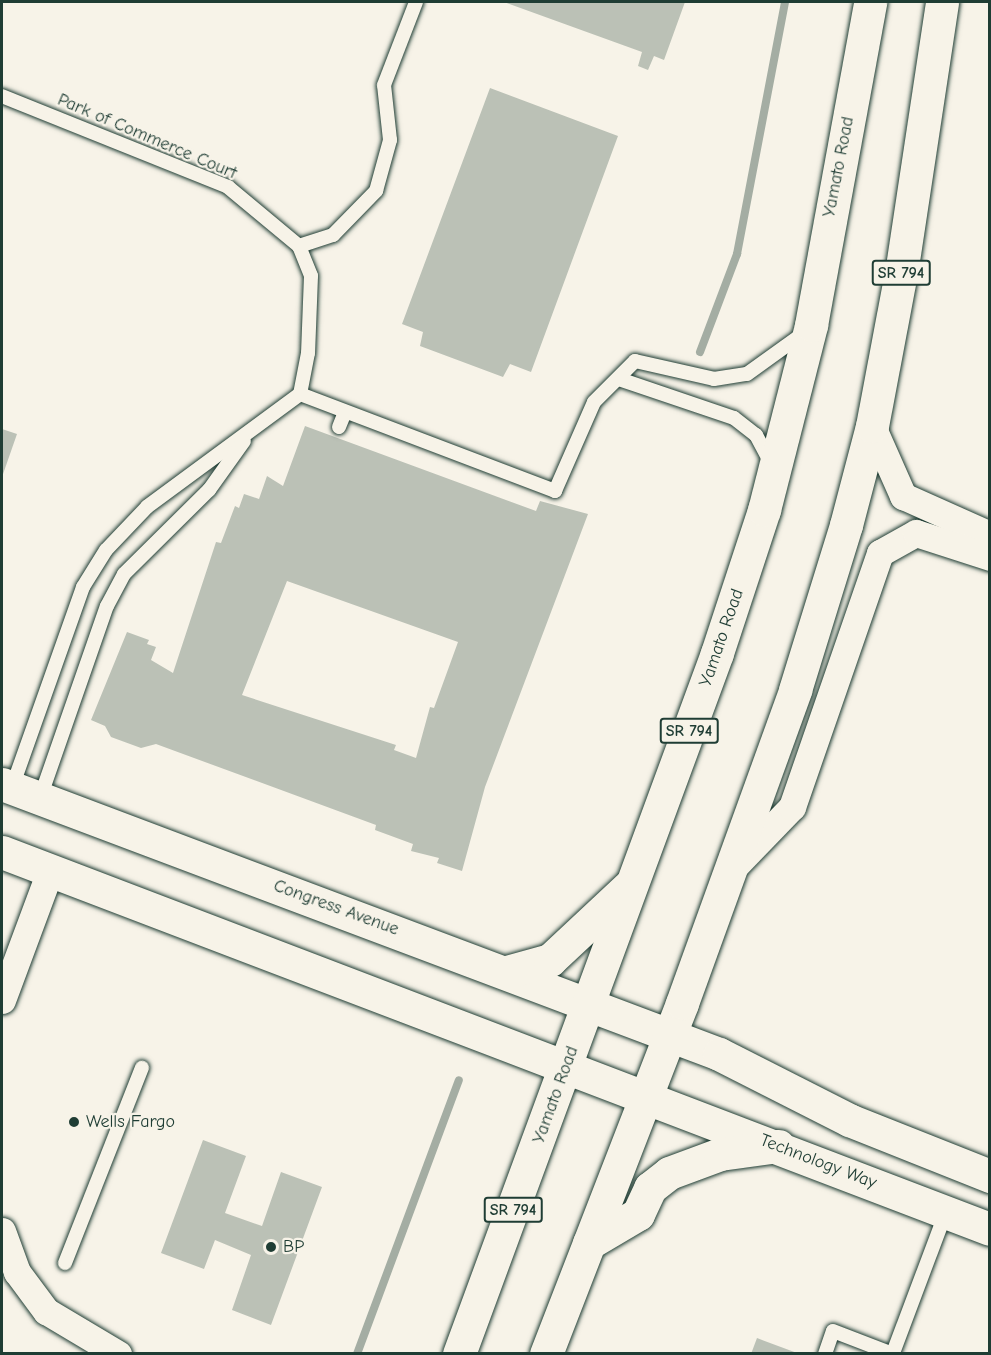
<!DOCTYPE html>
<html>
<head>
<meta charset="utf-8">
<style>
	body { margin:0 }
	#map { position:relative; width:991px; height:1355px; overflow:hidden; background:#f7f3e8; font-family:"Comic Neue",sans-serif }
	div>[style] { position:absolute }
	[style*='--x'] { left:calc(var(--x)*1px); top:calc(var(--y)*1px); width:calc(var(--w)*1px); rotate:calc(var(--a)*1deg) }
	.stream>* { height:8px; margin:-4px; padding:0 4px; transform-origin:4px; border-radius:4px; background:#a4ada3 }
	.building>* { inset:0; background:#bbc1b6 }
	.roads { filter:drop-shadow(0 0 2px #1f3d34) drop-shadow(0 0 2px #1f3d34) }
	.lane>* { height:14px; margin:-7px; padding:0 7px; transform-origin:7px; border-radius:7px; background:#f7f3e8 }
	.street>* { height:27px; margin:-13.5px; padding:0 13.5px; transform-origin:13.5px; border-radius:13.5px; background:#f7f3e8 }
	.secondary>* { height:33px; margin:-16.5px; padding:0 16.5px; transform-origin:16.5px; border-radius:16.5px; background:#f7f3e8 }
	.primary>* { height:33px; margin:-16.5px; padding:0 16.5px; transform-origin:16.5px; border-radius:16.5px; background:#f7f3e8 }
	.dots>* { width:16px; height:16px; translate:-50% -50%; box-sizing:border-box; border:3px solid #f7f3e8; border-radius:50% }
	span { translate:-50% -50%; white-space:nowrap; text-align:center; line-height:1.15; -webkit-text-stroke:4.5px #f7f3e8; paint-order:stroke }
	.shield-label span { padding:2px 4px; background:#f7f3e8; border:2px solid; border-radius:4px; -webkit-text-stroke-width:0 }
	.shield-label { font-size:16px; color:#1f3d34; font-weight:700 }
	.street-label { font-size:18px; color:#1f3d34 }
	.poi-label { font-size:18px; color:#1f3d34 }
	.left { translate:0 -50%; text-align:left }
	.frame { position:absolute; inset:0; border:3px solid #1f3d34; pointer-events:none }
</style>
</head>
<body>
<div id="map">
	<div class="stream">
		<div style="--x:700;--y:352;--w:105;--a:-69.3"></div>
		<div style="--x:737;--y:254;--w:257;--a:-79.2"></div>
		<div style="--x:357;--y:1354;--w:292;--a:-69.6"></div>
	</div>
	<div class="building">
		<div style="clip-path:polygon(504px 2px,685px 2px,664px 60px,654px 56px,648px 70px,638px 66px,642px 52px)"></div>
		<div style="clip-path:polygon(490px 88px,618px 136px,531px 372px,510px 364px,503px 377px,420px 346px,423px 332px,402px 324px)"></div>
		<div style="clip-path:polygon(evenodd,305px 426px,536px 511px,540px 501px,588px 514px,485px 787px,462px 871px,437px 863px,439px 858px,411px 851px,413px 844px,375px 830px,376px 825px,156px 744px,141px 748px,111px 737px,105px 726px,91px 720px,127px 632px,149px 640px,147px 644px,156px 647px,151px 660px,173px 673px,216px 542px,221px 543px,235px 506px,239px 508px,244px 494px,259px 499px,267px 476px,283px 486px,305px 426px,287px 581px,458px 642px,434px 708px,430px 707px,416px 758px,394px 750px,396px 745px,242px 695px,287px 581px)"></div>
		<div style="clip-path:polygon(2px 429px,17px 434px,2px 477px)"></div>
		<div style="clip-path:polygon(203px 1140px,246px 1156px,225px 1213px,262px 1226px,281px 1172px,322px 1187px,271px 1325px,232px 1310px,251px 1255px,215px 1240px,204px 1269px,161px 1253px)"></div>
		<div style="clip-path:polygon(757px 1338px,797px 1353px,796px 1354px,751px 1354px)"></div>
	</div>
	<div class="roads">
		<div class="lane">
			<div style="--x:2;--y:96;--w:244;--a:21.9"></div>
			<div style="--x:228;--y:187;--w:92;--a:39.7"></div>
			<div style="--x:299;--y:246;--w:32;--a:68"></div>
			<div style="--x:311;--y:276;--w:77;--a:92.2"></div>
			<div style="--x:308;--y:353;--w:42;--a:101"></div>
			<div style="--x:300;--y:394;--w:190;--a:143.6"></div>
			<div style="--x:147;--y:507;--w:59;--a:133.6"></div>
			<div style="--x:106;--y:550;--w:44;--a:121.9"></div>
			<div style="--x:83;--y:587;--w:213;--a:109.5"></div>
			<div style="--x:299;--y:246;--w:36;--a:-18"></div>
			<div style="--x:333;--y:235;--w:62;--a:-45.7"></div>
			<div style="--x:376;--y:191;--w:53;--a:-74.6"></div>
			<div style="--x:390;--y:140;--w:55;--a:-96.2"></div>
			<div style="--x:384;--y:85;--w:89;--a:-68.9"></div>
			<div style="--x:619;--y:379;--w:121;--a:18.7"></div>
			<div style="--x:734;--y:418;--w:28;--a:38"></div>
			<div style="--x:756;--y:435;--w:32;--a:62"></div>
			<div style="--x:300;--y:394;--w:273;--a:20.8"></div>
			<div style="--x:555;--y:491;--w:97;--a:-66.3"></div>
			<div style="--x:594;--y:402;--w:58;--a:-45"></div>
			<div style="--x:635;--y:361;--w:81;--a:12.8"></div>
			<div style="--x:714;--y:379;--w:33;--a:-9"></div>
			<div style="--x:747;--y:374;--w:67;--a:-35.8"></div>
			<div style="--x:339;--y:427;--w:16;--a:-68"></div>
			<div style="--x:40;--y:798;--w:203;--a:-70.8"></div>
			<div style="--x:107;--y:606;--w:36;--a:-62"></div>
			<div style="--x:124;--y:574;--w:120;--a:-44.7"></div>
			<div style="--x:209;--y:490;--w:60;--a:-54.5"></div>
			<div style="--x:65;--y:1263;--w:210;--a:-68.5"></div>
			<div style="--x:893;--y:1353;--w:151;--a:-69.4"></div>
			<div style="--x:825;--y:1354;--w:24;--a:-71"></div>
			<div style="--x:833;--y:1331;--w:64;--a:21"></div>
		</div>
		<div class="street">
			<div style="--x:872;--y:426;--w:77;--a:66.1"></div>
			<div style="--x:903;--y:496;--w:95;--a:24.1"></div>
			<div style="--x:733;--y:868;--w:85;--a:-46"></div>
			<div style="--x:792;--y:807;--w:269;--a:-70.9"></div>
			<div style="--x:880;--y:553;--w:41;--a:-29.1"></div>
			<div style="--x:916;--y:533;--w:78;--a:18"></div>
			<div style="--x:2;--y:1000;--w:138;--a:-69.6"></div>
			<div style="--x:2;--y:1231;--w:44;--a:69.9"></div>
			<div style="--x:17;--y:1272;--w:49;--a:53.4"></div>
			<div style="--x:46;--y:1311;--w:84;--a:30.8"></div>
		</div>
		<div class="secondary">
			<div style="--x:2;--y:784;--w:766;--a:20.63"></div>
			<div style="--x:719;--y:1054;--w:146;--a:26.9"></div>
			<div style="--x:849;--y:1120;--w:152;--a:21.7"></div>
			<div style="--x:2;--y:852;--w:1057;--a:20.89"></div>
		</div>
		<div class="primary">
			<div style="--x:507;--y:972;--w:45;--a:-15.6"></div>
			<div style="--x:550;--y:960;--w:108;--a:-43.1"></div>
			<div style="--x:589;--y:1243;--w:57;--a:-30.6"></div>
			<div style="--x:638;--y:1214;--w:29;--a:-65"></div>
			<div style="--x:650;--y:1188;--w:24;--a:-38"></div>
			<div style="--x:669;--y:1173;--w:54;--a:-20.4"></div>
			<div style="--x:720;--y:1154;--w:59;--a:-7.9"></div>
			<div style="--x:459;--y:1354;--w:747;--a:-69.79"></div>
			<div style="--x:717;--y:653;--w:151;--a:-71.8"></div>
			<div style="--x:764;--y:510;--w:191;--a:-75.7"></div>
			<div style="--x:811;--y:325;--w:328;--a:-79.6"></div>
			<div style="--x:546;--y:1354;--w:376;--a:-68.8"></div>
			<div style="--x:682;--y:1003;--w:333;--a:-70.1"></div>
			<div style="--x:795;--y:690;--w:173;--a:-72.8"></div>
			<div style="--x:846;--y:525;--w:102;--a:-75.3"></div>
			<div style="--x:872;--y:426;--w:162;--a:-79.3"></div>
			<div style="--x:902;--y:267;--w:268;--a:-81.4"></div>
		</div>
	</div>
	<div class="dots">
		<div style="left:74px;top:1122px;background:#1f3d34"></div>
		<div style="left:271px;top:1247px;background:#1f3d34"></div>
	</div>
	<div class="shield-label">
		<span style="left:901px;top:273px">SR 794</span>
		<span style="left:689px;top:731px">SR 794</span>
		<span style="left:513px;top:1210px">SR 794</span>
	</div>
	<div class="street-label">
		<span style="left:147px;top:137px;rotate:23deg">Park of Commerce Court</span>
		<span style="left:839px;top:167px;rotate:-79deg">Yamato Road</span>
		<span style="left:722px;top:638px;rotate:-71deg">Yamato Road</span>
		<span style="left:336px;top:908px;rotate:20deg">Congress Avenue</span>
		<span style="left:556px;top:1095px;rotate:-70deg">Yamato Road</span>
		<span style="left:818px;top:1162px;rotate:21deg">Technology Way</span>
	</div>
	<div class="poi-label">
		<span class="left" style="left:86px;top:1122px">Wells Fargo</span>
		<span class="left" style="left:283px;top:1247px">BP</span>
	</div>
	<div class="frame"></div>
</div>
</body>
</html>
